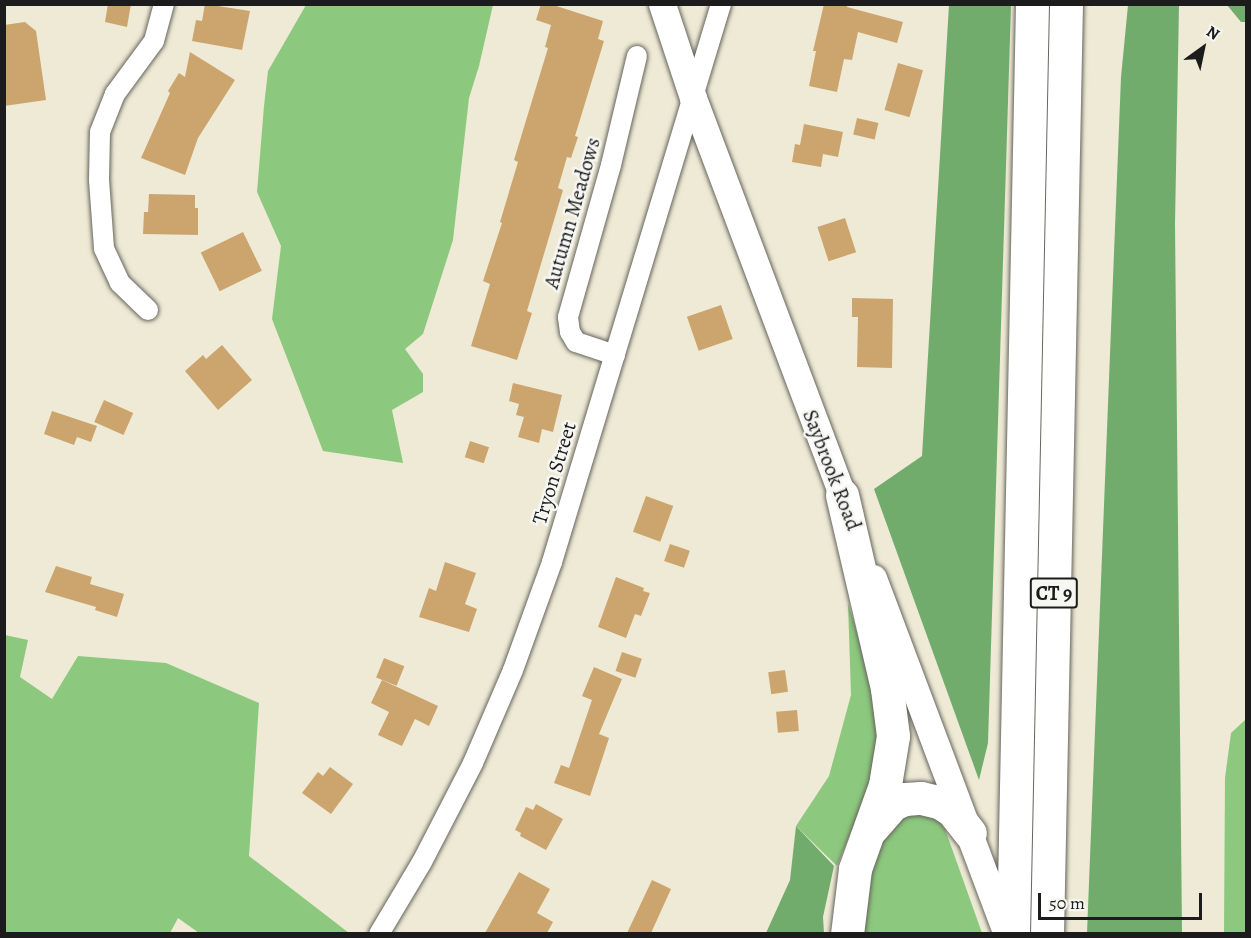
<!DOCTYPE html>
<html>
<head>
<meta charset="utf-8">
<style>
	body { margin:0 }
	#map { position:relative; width:1251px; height:938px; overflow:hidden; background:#eeead5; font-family:Alegreya,serif }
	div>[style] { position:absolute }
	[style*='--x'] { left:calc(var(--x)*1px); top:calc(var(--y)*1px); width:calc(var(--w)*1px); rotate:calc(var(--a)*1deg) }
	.green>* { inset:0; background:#8cc87e }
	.forest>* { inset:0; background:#71ac6d }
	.building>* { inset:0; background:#cca56e; transform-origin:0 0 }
	.roads { filter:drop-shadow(0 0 2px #66645d) drop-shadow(0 0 2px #66645d) }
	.minor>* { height:20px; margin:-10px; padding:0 10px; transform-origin:10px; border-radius:10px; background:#fff }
	.secondary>* { height:27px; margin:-13.5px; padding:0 13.5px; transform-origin:13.5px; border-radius:13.5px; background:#fff }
	.motorway>* { height:33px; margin:-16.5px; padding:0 16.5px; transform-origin:16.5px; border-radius:16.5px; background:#fff }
	span { translate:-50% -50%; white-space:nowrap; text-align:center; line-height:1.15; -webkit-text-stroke:5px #f6f6f2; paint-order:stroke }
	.shield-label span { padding:2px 4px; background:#f6f6f2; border:2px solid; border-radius:4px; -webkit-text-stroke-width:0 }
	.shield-label { font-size:20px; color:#1c1c1c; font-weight:700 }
	.street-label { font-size:21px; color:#1c1c1c }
	.frame { position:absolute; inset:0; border:6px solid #1c1c1c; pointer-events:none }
	.north { position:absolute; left:1173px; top:18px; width:60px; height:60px; -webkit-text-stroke:4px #f6f6f2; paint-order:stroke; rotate:33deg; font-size:16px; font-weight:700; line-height:24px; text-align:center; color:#1c1c1c }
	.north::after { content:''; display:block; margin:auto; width:21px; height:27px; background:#1c1c1c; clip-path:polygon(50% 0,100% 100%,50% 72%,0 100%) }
	.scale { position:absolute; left:1038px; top:893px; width:164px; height:27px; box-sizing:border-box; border:3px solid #1c1c1c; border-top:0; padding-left:8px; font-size:18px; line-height:21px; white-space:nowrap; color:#1c1c1c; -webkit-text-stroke:4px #f6f6f2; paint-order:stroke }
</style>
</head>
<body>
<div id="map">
	<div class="green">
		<div style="clip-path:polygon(306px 5px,493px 5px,479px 66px,469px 98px,453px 240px,423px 334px,405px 349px,423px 374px,423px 392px,392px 410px,403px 463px,323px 451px,272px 319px,281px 246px,257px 192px,264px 106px,268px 71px)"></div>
		<div style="clip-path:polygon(848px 603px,880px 709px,872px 781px,837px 866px,796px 826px,829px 776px,851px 695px)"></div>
		<div style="clip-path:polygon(5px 635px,28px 640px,20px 677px,52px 699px,78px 656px,166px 663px,259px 703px,249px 856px,349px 933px,199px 933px,178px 918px,170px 933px,5px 933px)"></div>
		<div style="clip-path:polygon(1245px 720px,1246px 931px,1246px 933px,1224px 934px,1225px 778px,1231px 733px)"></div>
		<div style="clip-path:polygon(915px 812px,937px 818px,945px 829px,982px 933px,861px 934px,871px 867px,881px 836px,894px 820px)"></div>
	</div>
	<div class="forest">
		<div style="clip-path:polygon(949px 5px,1011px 5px,988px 743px,979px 780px,874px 489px,922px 456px)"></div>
		<div style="clip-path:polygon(1128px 5px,1179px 5px,1175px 224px,1182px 933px,1087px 933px,1121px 77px)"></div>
		<div style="clip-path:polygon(1227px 5px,1246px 5px,1246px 22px,1241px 22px)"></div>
		<div style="clip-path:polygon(796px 826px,834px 866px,823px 917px,824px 933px,766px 933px,790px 880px)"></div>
	</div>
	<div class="building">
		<div style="clip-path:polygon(108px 4px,131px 4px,127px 27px,105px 22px)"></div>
		<div style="clip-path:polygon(205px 4px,250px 11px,242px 50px,192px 41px,196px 20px,202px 21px)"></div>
		<div style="clip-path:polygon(541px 4px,550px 4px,603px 21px,598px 39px,604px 41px,575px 136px,578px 137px,571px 158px,567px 157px,558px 188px,563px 190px,527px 311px,532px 313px,517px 360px,471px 346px,490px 284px,483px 281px,502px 223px,500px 222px,518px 162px,514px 160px,548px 48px,545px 47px,551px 25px,536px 20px)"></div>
		<div style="clip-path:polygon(824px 4px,848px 4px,847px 7px,903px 22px,897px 43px,858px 32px,852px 60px,844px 59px,837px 92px,809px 86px,816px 51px,813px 51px)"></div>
		<div style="clip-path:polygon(25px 22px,36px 31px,46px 100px,4px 106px,4px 25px)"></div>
		<div style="clip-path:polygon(190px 52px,235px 80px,198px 138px,185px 175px,141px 158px,170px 93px,168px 91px,179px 73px,185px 77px)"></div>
		<div style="left:898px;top:63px;width:26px;height:49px;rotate:16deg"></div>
		<div style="left:857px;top:118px;width:22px;height:17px;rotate:13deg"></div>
		<div style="clip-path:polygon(804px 124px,843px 132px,838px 157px,823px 154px,821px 167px,792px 162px,795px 144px,800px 145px)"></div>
		<div style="clip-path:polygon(149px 194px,195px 195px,195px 208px,198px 208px,198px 235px,143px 234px,144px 212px,148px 212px)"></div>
		<div style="left:845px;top:218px;width:36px;height:29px;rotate:72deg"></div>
		<div style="left:243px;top:232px;width:43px;height:47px;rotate:64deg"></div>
		<div style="clip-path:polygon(852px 298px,893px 299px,892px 368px,857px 367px,858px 317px,852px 317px)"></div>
		<div style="left:721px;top:305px;width:36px;height:36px;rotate:71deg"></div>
		<div style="clip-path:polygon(222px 345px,252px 380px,218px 410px,185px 371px,203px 355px,206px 359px)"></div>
		<div style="clip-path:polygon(513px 383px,562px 395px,553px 432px,542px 429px,539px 443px,518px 437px,524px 417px,516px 415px,519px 404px,509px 401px)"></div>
		<div style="left:104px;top:400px;width:32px;height:24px;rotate:24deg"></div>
		<div style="clip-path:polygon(52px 411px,97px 426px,91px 442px,77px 437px,74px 445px,44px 434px)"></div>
		<div style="left:470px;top:441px;width:20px;height:17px;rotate:18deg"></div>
		<div style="left:646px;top:496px;width:29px;height:38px;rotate:20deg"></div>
		<div style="left:670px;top:544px;width:21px;height:18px;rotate:19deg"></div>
		<div style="clip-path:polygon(445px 562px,476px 573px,465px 604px,477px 609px,469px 632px,419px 617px,429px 588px,436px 591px)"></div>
		<div style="clip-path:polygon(56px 566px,92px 577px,90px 584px,124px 594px,117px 617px,95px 610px,96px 607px,45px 592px)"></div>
		<div style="clip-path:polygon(616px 577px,644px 588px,643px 591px,650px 593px,641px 616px,635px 614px,626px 638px,598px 627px)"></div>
		<div style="left:622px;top:652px;width:21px;height:20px;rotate:19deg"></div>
		<div style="left:384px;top:658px;width:22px;height:21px;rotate:22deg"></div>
		<div style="clip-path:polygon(594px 667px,622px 679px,599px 734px,609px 738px,590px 796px,554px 783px,561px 765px,569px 768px,592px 700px,582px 696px)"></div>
		<div style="left:785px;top:670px;width:22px;height:17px;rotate:82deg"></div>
		<div style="clip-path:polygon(382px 680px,438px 706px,429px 726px,415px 719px,402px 746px,378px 735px,389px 712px,371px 703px)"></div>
		<div style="left:797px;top:710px;width:21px;height:21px;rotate:85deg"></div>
		<div style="clip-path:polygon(330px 767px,353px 784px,331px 814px,302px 793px,318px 772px,323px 776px)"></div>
		<div style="clip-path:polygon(536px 804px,563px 819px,546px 850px,520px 836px,521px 833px,515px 830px,526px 807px,533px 810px)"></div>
		<div style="clip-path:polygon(519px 872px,550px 889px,537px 913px,553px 922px,547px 933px,485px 933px)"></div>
		<div style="clip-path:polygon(652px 880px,671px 889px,651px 933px,627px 933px)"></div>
	</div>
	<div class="roads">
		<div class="minor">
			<div style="--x:148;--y:310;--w:39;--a:-136"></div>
			<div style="--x:120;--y:283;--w:38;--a:-115"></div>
			<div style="--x:104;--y:248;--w:68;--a:-94.2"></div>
			<div style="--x:99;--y:180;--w:48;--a:-88.8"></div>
			<div style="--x:100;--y:132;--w:41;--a:-68.5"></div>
			<div style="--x:115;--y:94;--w:66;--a:-53.7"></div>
			<div style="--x:154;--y:41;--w:38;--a:-75"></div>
			<div style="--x:615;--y:355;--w:41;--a:-161.6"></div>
			<div style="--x:576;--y:342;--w:12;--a:-121"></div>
			<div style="--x:570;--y:332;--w:15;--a:-98"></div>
			<div style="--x:568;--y:317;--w:158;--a:-74.2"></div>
			<div style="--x:611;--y:165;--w:112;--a:-76.6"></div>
			<div style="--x:379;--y:934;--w:84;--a:-59.2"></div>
			<div style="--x:422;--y:862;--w:111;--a:-62.7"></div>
			<div style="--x:473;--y:763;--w:101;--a:-66.7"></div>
			<div style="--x:513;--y:670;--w:115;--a:-70.1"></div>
			<div style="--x:552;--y:562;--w:583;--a:-73.15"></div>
		</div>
		<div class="secondary">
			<div style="--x:662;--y:4;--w:99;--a:71.7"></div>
			<div style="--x:693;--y:98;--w:444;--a:69.4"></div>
			<div style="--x:873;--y:578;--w:380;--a:69.4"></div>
		</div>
		<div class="motorway">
			<div style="--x:842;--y:495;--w:199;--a:76.9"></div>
			<div style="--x:887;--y:689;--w:47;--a:82.7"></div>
			<div style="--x:893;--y:736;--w:50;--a:99.3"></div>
			<div style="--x:885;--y:785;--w:89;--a:109.7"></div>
			<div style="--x:855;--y:869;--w:65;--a:97"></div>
			<div style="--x:872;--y:828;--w:32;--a:-49"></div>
			<div style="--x:893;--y:804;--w:13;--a:-23"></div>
			<div style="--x:905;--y:799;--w:16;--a:-4"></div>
			<div style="--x:921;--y:798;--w:18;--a:13"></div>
			<div style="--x:939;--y:802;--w:15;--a:32"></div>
			<div style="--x:952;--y:810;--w:29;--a:52"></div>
			<div style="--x:1013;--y:934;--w:930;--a:-88.83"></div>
			<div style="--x:1047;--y:934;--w:930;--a:-88.83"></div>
		</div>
	</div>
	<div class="shield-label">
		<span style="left:1054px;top:593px">CT 9</span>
	</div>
	<div class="street-label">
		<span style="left:572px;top:213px;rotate:-74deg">Autumn Meadows</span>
		<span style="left:832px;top:470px;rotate:69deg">Saybrook Road</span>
		<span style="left:554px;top:473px;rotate:-73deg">Tryon Street</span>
	</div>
	<div class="frame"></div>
	<div class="north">N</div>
	<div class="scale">50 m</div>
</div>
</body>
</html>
